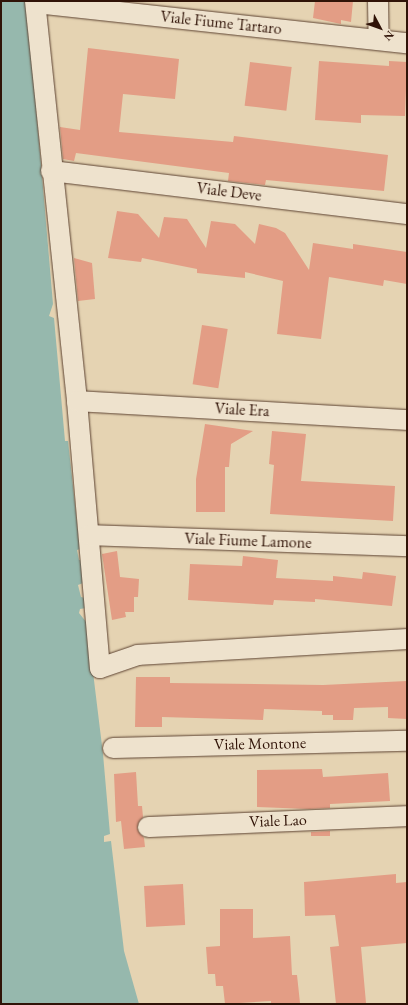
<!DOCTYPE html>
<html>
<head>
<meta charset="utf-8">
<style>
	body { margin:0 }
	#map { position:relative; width:408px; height:1005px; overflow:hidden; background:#e5d3b2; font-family:"EB Garamond",serif }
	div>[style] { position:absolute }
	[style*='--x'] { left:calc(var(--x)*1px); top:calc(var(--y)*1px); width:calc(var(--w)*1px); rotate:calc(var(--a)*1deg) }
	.water>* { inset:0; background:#96b8ad }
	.building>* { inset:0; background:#e39d85; transform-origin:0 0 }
	.roads { filter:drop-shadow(0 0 1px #5d4332) drop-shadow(0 0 1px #5d4332) }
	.minor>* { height:20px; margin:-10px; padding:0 10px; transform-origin:10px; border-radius:10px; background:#eee2cd }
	span { translate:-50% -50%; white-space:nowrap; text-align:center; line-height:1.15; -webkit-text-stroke:3px #eee2cd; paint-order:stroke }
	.street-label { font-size:16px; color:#301307 }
	.frame { position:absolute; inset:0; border:2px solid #301307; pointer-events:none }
	.north { position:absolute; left:360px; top:8px; width:40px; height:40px; -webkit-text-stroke:3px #eee2cd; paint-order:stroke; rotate:131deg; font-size:11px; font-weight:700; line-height:16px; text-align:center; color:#301307 }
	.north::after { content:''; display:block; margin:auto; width:14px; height:18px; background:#301307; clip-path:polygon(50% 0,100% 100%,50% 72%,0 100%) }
</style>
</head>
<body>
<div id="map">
	<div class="water">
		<div style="clip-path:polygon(1px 1px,27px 1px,53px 304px,49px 316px,54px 318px,65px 441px,68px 441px,80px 549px,77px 550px,79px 560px,82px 560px,83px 583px,78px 585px,81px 597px,85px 598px,86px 608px,80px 609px,79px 613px,87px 623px,103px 754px,110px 834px,104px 836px,104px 842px,111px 841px,124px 951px,139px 1004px,1px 1004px)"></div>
	</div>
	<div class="building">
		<div style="clip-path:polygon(315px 1px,353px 1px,351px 22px,341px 20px,341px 24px,313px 18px)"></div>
		<div style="clip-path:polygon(88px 48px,179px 59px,175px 99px,123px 94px,119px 132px,233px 142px,234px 136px,388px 155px,384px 191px,266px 180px,265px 185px,228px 181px,229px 173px,76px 153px,74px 161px,63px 159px,60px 127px,80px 130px)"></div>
		<div style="clip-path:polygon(319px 61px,389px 66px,389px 61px,407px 62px,405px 116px,361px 115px,361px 123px,315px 120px)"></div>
		<div style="left:250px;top:62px;width:42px;height:44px;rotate:7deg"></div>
		<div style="clip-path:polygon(117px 211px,138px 214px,159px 238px,164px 217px,187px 219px,206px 248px,211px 221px,235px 224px,255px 244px,259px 224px,276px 228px,285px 233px,309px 270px,313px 243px,353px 249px,353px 244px,407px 252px,407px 284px,384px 280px,383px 286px,329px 277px,321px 339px,277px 334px,283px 281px,245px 272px,245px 278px,197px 273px,197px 269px,142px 258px,141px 262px,108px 258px)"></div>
		<div style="clip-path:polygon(74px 258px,92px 263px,95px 299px,78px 301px)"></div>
		<div style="left:202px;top:325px;width:26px;height:60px;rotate:9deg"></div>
		<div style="clip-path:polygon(205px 424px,253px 431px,231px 444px,229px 467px,225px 467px,225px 512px,196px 512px,196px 479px)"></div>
		<div style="clip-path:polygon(272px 431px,306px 434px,301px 481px,395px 486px,393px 521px,270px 514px,274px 465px,269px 464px)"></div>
		<div style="clip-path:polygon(117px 551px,120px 577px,139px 579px,138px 597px,134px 597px,134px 612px,125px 612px,126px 617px,112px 620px,102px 554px)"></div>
		<div style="clip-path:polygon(243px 556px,278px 560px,276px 578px,333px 581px,333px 576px,362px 579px,363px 572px,396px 576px,392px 606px,315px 599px,315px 602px,274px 600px,273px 605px,188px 600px,190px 564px,242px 566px)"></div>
		<div style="clip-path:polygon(136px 677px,170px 677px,170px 683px,323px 685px,407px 681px,407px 719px,388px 718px,388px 707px,354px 708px,353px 720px,333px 720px,333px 715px,322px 715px,322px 711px,264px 709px,263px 720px,162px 717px,162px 727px,135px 727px)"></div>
		<div style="clip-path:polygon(322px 769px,323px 777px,388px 773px,390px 801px,330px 804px,330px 808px,309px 809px,257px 807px,257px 770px)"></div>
		<div style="clip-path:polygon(136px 772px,138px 806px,142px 806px,143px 817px,137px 828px,144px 838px,145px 847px,124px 849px,121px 821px,116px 822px,114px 774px)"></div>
		<div style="clip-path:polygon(330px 831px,330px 836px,311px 836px,311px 832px)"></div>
		<div style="clip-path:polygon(396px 874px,396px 883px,407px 882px,407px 943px,361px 947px,366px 1003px,336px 1004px,330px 947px,339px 946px,335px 915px,305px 916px,304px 882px)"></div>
		<div style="left:183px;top:884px;width:41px;height:39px;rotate:87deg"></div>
		<div style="clip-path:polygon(220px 909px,253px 909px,253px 938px,290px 936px,292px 975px,297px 975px,300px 1003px,271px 1004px,271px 1001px,225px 1004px,223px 986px,216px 986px,215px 974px,208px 974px,206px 947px,220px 946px)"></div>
	</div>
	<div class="roads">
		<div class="minor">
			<div style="--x:35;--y:1;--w:402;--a:84"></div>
			<div style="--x:77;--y:401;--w:268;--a:85.1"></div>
			<div style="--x:100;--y:668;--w:40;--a:-18.9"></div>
			<div style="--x:138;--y:655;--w:269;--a:-3.4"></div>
			<div style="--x:378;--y:1;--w:39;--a:89"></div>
			<div style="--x:36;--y:3;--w:373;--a:6.2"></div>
			<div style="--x:51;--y:171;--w:359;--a:6.9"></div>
			<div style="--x:77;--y:401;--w:331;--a:3.3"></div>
			<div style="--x:89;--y:535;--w:318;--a:2"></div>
			<div style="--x:113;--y:748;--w:294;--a:-1.4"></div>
			<div style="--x:148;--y:827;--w:259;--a:-2.4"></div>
		</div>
	</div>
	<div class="street-label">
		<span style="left:221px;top:23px;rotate:6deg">Viale Fiume Tartaro</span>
		<span style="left:229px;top:192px;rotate:7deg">Viale Deve</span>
		<span style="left:242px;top:410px;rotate:3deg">Viale Era</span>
		<span style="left:248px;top:541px;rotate:2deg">Viale Fiume Lamone</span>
		<span style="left:260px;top:744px;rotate:-1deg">Viale Montone</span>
		<span style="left:278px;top:821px;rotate:-2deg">Viale Lao</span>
	</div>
	<div class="frame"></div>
	<div class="north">N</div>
</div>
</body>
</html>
